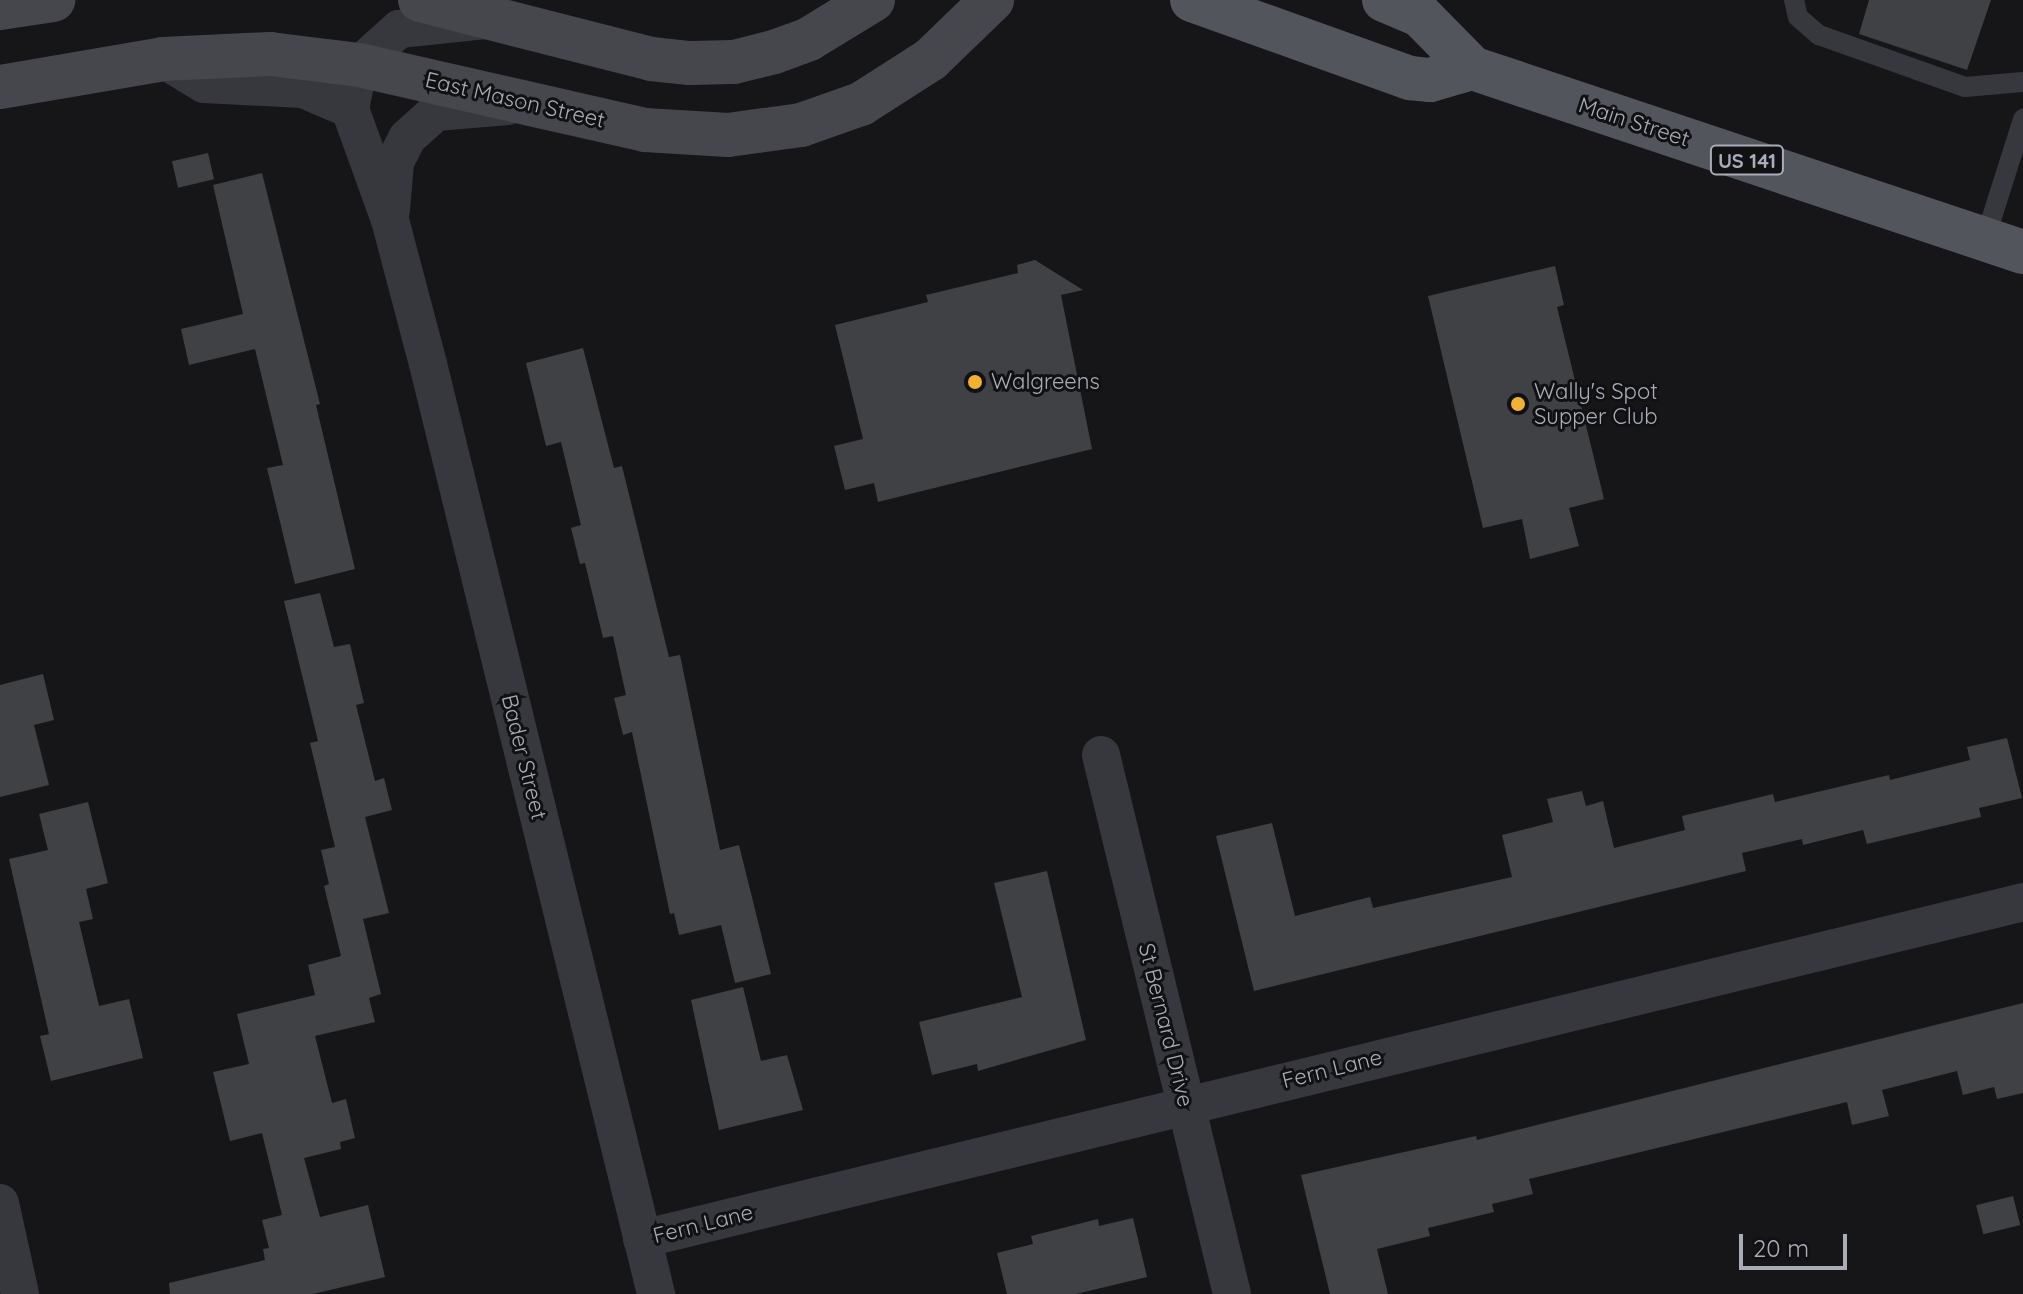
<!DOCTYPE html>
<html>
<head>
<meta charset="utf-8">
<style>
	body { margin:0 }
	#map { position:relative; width:2023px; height:1294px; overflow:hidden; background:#161618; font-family:Quicksand,sans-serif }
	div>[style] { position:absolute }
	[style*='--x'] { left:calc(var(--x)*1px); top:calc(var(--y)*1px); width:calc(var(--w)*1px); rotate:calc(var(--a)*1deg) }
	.building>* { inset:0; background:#404145; transform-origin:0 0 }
	.service>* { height:20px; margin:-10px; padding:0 10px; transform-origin:10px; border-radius:10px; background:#37383d }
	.minor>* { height:38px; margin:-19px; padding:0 19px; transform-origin:19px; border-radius:19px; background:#37383d }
	.secondary>* { height:44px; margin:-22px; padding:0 22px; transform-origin:22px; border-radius:22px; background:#45474d }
	.primary>* { height:44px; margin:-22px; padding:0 22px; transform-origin:22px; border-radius:22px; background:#53555c }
	.dots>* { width:22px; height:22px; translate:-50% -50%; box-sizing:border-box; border:4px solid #111113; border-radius:50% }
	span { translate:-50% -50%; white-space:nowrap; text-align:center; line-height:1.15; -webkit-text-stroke:6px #111113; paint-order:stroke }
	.shield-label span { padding:2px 6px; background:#111113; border:2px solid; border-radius:6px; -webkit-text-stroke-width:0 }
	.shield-label { font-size:20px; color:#a8adb8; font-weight:700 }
	.street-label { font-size:22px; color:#a8adb8 }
	.poi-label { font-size:22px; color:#a8adb8 }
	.left { translate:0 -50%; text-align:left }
	.scale { position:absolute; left:1739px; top:1234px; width:108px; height:36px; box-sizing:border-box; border:4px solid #a8adb8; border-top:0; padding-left:10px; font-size:24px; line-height:28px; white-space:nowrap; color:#a8adb8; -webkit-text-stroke:6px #111113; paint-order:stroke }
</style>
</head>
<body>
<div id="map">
	<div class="building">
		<div style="clip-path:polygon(1869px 0,1991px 0,1967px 70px,1859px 34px)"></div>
		<div style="left:208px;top:153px;width:27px;height:37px;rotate:77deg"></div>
		<div style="clip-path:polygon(262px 173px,320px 404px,316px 405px,355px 569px,295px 584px,267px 468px,283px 465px,255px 349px,189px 365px,181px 329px,243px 314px,213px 185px)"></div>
		<div style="clip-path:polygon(1035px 260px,1083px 290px,1061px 295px,1092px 449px,878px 502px,874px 483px,845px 490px,834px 446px,863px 439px,835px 325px,928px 302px,926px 295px,1018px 273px,1017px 265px)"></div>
		<div style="clip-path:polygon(1555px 266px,1564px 305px,1557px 307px,1604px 499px,1569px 508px,1579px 546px,1530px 559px,1522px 519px,1483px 528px,1428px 296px)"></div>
		<div style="clip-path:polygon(583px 348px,614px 468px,622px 466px,669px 657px,680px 655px,720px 850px,739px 845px,771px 974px,735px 983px,721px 925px,679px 935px,674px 913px,670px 914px,632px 732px,623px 735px,614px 698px,626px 695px,613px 636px,603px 638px,585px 563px,580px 564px,571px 528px,581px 525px,561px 442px,546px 446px,526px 363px)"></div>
		<div style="clip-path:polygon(320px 593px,334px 647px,350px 644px,364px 703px,356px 705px,375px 781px,384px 778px,392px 810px,365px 817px,389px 913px,363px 919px,381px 994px,369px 998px,375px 1022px,315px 1036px,332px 1103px,346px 1099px,355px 1138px,340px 1142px,341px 1149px,304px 1158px,320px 1217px,368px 1205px,385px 1277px,313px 1294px,170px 1294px,169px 1283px,265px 1260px,263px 1249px,269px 1248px,262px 1220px,282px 1215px,262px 1133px,230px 1141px,213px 1072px,249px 1064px,237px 1014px,315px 995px,308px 965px,341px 956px,324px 886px,329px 884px,321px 850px,335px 847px,310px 743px,318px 741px,284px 601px)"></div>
		<div style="clip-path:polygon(43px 674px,54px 720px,34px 725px,49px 785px,0 797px,0 685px)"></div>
		<div style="clip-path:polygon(2007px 738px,2022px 798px,1979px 808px,1981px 817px,1867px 844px,1863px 830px,1803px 845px,1802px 839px,1742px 853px,1746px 871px,1254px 991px,1216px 836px,1272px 823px,1295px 916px,1370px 897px,1373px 908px,1512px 877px,1502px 835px,1553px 822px,1547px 799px,1582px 791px,1586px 806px,1603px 801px,1614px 848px,1685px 830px,1682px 816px,1773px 794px,1775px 802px,1889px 775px,1890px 780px,1970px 760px,1967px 747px)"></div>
		<div style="clip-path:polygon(88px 802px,108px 883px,86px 889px,93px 919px,79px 922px,99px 1006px,129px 999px,143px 1058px,51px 1081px,40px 1036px,49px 1034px,9px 859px,48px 850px,39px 814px)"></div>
		<div style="clip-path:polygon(1047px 871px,1086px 1040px,978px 1071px,977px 1064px,932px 1075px,919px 1022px,1022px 997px,994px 883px)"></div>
		<div style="clip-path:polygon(743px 987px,761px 1061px,787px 1055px,803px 1110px,719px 1130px,691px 1000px)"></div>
		<div style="clip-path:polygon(2023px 1003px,2023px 1093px,1997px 1099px,1994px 1087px,1963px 1095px,1957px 1071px,1882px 1090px,1889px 1116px,1852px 1125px,1847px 1102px,1529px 1179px,1533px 1194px,1492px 1204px,1494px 1212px,1428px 1228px,1430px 1236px,1377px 1249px,1388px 1294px,1330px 1294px,1301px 1175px,1476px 1136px,1477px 1140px)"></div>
		<div style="left:2013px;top:1196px;width:30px;height:38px;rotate:76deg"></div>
		<div style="clip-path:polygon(1133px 1218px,1147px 1277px,1076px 1294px,1007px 1294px,997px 1253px,1033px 1244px,1031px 1236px,1098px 1219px,1099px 1226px)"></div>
	</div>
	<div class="service">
		<div style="--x:1794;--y:0;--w:17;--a:77"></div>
		<div style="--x:1798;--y:17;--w:28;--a:41"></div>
		<div style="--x:1819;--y:35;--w:155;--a:19.6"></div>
		<div style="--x:1965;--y:87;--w:58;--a:-4.9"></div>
		<div style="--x:1985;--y:239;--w:126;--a:-72.4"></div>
	</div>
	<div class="minor">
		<div style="--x:485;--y:20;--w:86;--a:174"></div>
		<div style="--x:399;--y:29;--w:54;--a:138"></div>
		<div style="--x:359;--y:65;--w:45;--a:101.6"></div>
		<div style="--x:350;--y:109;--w:118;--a:70.2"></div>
		<div style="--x:390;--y:220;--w:149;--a:75.2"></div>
		<div style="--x:428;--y:364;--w:958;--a:76.22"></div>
		<div style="--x:163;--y:59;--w:48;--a:31.4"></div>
		<div style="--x:204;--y:84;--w:99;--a:2.9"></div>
		<div style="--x:303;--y:89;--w:51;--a:23.1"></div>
		<div style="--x:391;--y:210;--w:48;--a:-85.2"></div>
		<div style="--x:395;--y:162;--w:27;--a:-63"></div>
		<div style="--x:407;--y:138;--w:39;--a:-42"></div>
		<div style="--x:436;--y:112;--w:72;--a:-4.8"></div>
		<div style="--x:1101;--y:755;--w:555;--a:76.34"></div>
		<div style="--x:0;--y:1203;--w:93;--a:77.6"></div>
		<div style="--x:642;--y:1239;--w:1422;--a:-13.71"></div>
	</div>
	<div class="secondary">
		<div style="--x:420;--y:0;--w:238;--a:14.3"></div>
		<div style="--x:651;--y:59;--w:39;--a:6"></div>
		<div style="--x:690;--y:63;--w:44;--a:-1.3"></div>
		<div style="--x:734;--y:62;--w:41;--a:-14"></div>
		<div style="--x:774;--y:52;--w:37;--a:-20"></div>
		<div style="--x:809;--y:39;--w:75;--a:-31.4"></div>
		<div style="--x:0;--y:8;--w:54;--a:-8.6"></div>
		<div style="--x:0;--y:87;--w:165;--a:-9.7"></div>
		<div style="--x:163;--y:59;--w:107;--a:-2.7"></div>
		<div style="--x:270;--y:54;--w:90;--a:7"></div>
		<div style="--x:359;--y:65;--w:293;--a:12.8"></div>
		<div style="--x:645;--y:130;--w:83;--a:3.4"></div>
		<div style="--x:728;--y:135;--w:74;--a:-7.8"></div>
		<div style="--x:801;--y:125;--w:64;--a:-19.3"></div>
		<div style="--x:861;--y:104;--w:83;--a:-32.7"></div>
		<div style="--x:931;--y:59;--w:85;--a:-44"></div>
	</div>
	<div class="primary">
		<div style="--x:1192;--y:0;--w:232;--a:19.7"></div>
		<div style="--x:1410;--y:78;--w:20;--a:6"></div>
		<div style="--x:1430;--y:80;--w:44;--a:-15.9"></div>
		<div style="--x:1384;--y:0;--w:39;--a:23"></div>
		<div style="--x:1420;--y:15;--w:74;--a:45.5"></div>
		<div style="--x:1472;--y:68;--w:581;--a:18.47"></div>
	</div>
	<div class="dots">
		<div style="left:975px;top:382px;background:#f2b134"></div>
		<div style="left:1518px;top:404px;background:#f2b134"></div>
	</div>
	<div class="shield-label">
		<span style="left:1747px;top:160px">US 141</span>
	</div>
	<div class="street-label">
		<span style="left:515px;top:100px;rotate:13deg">East Mason Street</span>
		<span style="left:1634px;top:122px;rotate:18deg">Main Street</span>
		<span style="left:524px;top:757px;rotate:76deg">Bader Street</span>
		<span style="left:1166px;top:1025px;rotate:76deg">St Bernard Drive</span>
		<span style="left:1332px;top:1069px;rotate:-14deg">Fern Lane</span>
		<span style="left:703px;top:1224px;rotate:-14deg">Fern Lane</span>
	</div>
	<div class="poi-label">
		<span class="left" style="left:991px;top:382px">Walgreens</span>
		<span class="left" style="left:1534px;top:404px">Wally's Spot<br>Supper Club</span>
	</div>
	<div class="scale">20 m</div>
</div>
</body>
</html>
